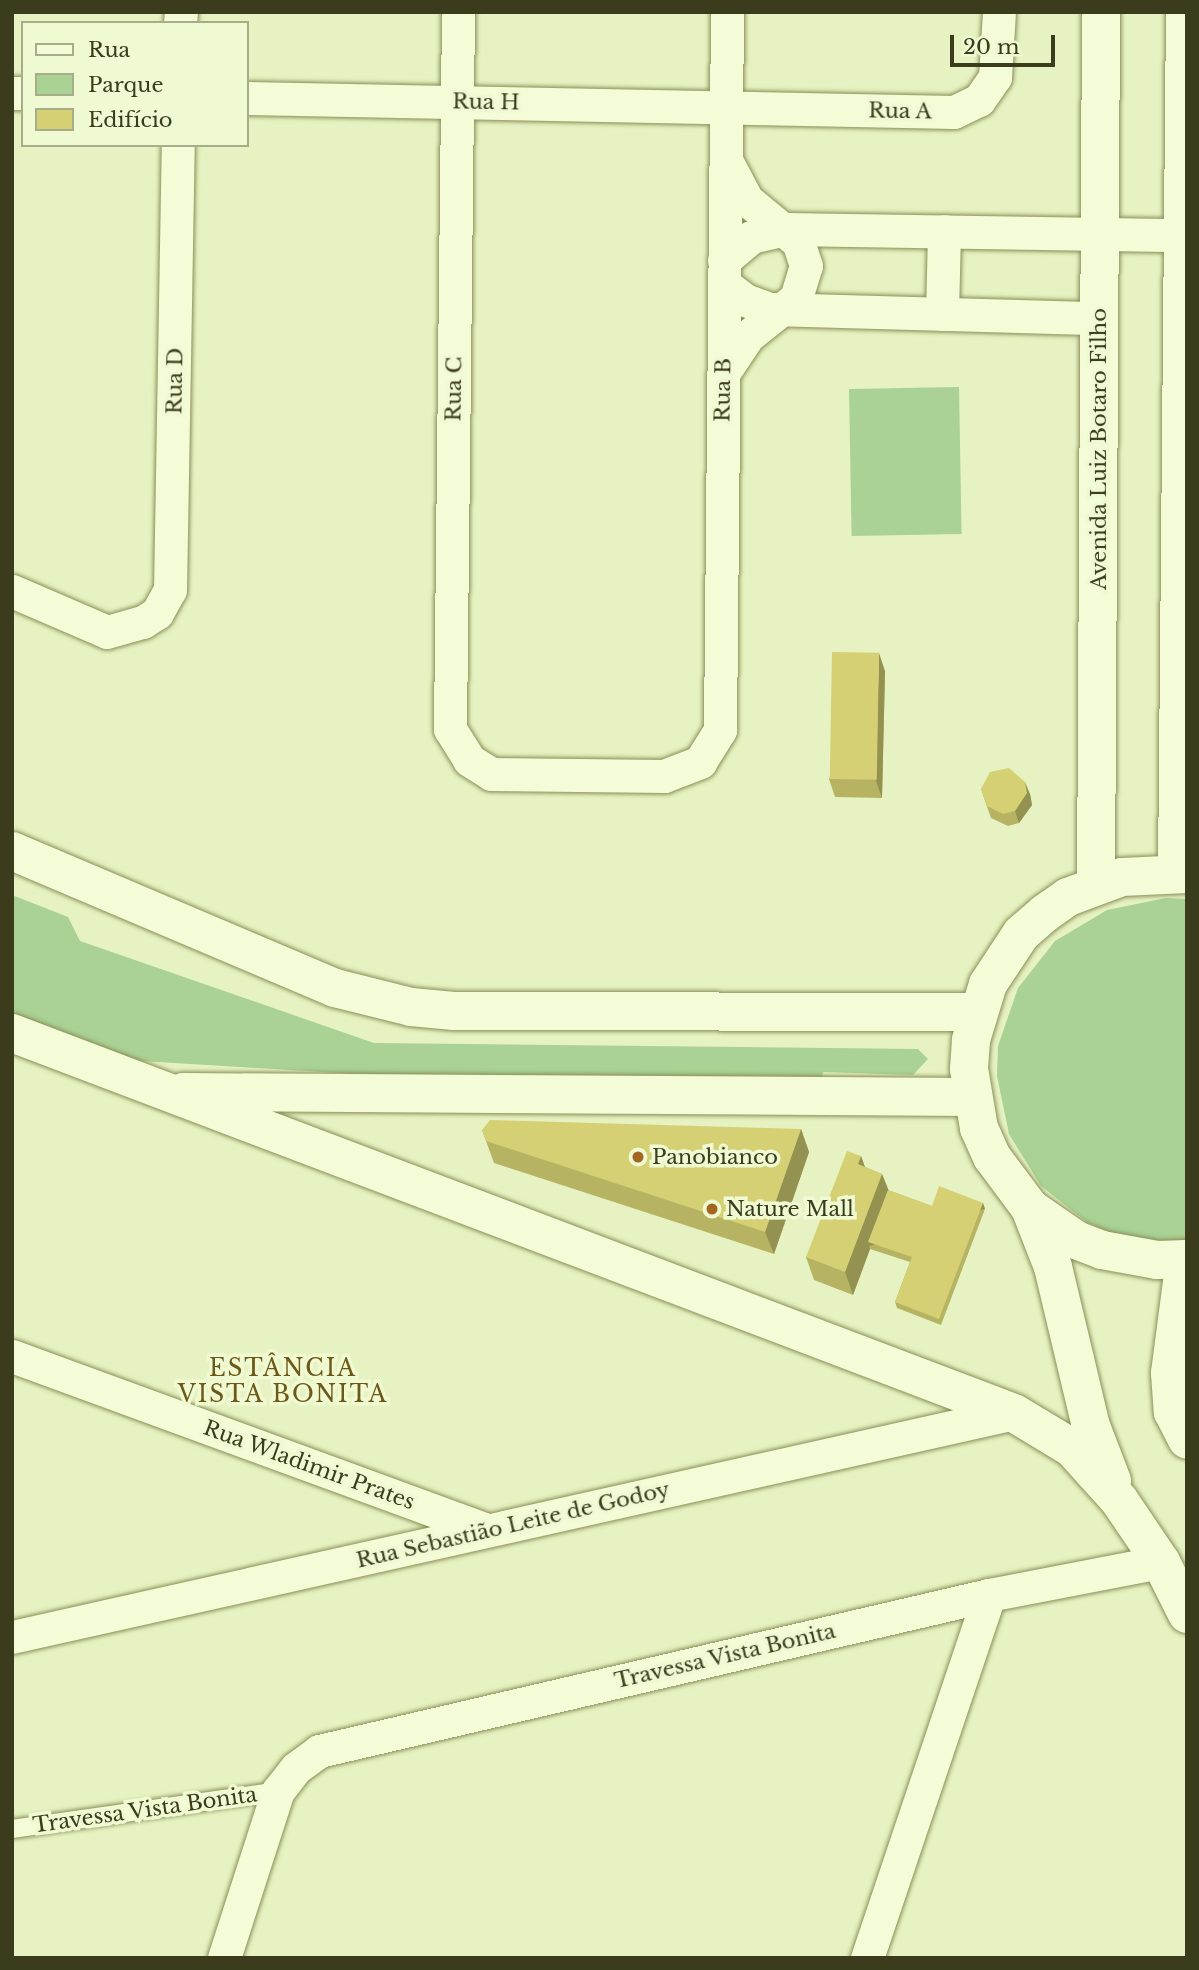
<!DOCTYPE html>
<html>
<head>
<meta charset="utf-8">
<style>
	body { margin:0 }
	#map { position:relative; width:1199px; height:1970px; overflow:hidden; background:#e6f2c1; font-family:"Libre Baskerville",serif }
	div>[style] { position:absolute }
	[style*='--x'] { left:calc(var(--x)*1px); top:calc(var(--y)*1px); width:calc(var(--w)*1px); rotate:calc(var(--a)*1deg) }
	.green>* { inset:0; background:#a9d294; transform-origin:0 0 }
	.roads { filter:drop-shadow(0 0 2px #8a8e57) drop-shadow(0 0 2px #8a8e57) }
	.service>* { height:18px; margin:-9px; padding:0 9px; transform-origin:9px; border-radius:9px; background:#f3fcd6 }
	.minor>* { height:33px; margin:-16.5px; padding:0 16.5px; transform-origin:16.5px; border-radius:16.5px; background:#f3fcd6 }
	.tertiary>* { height:38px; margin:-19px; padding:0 19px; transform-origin:19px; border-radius:19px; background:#f3fcd6 }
	.secondary>* { height:38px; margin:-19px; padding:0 19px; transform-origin:19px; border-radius:19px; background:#f3fcd6 }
	.wall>* { inset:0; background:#b6b363 }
	.shaded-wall>* { inset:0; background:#949250; transform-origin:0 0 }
	.building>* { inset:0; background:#d4d073; transform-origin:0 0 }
	.dots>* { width:19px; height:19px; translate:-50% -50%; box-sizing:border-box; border:4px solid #eff9d2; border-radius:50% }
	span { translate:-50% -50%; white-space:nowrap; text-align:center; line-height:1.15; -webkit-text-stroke:7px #eff9d2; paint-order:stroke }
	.street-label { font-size:21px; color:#3b3c1c }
	.poi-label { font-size:21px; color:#3b3c1c }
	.left { translate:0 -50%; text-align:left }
	.neighbourhood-label { font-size:23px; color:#6d5817; letter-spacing:2px }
	.frame { position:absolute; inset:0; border:14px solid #3b3c1c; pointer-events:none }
	.legend { position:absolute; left:21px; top:21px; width:228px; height:126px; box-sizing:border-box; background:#eff9d2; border:2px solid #a7ad89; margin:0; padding:9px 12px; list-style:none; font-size:21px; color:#3b3c1c }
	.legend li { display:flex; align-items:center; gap:14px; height:35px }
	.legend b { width:35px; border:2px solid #a7ad89 }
	.scale { position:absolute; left:950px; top:35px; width:105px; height:32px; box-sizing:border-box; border:4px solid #3b3c1c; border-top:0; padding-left:9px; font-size:21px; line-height:24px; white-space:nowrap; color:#3b3c1c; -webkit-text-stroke:5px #eff9d2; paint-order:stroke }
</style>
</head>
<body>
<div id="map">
	<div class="green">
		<div style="left:959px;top:387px;width:147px;height:110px;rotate:89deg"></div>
		<div style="clip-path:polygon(12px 895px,68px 917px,80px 941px,374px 1043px,918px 1049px,928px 1059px,913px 1075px,823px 1072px,821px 1085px,371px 1075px,109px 1059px,12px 1019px)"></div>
		<div style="clip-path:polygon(1166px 898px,1187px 899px,1187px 1243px,1176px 1244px,1116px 1235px,1088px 1223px,1041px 1186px,1009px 1134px,997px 1076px,998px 1046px,1018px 988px,1055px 941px,1107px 910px)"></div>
	</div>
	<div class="roads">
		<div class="service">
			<div style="--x:12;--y:1829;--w:269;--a:-8.1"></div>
		</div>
		<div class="minor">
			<div style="--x:458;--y:12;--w:717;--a:90.64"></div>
			<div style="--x:450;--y:729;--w:36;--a:58"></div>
			<div style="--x:469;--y:760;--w:26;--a:32"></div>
			<div style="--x:491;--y:774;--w:173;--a:0.7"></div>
			<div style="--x:664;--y:776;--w:39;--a:-21"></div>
			<div style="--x:700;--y:762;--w:38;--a:-58"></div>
			<div style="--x:720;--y:730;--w:718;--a:-89.44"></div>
			<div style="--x:180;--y:23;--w:11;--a:-85"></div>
			<div style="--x:12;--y:93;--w:11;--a:0"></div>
			<div style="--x:247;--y:98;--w:707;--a:1.13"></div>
			<div style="--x:954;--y:112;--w:28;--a:-26"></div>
			<div style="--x:979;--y:100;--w:28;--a:-55"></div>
			<div style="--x:995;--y:77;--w:65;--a:-86.5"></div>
			<div style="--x:724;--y:260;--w:35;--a:-40"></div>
			<div style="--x:751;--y:237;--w:37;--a:-13"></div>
			<div style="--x:787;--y:229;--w:396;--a:0.9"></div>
			<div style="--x:724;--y:284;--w:26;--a:37"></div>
			<div style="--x:745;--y:300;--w:27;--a:20"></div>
			<div style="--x:770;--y:309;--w:329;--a:1.6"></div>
			<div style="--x:942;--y:314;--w:83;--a:-88.6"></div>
			<div style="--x:724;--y:372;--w:43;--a:-56.3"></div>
			<div style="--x:748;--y:336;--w:61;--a:-38.4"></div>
			<div style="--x:796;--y:298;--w:34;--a:-73"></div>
			<div style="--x:806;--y:266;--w:25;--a:-108"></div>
			<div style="--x:798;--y:242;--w:66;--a:-140.5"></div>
			<div style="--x:747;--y:200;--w:43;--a:-117.8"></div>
			<div style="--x:12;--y:591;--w:103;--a:23.3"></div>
			<div style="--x:107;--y:632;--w:37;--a:-16"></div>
			<div style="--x:143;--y:622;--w:17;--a:-33"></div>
			<div style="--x:157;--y:613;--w:26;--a:-61"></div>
			<div style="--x:170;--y:590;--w:445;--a:-89"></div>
			<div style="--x:12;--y:1356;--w:506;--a:20.12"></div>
			<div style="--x:12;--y:1637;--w:1027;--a:-12.6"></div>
			<div style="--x:224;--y:1958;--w:176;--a:-72.1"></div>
			<div style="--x:278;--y:1791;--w:29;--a:-52"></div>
			<div style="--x:296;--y:1768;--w:29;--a:-36"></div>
			<div style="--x:319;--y:1751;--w:688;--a:-13.11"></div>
			<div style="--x:989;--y:1595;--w:175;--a:-10.9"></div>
			<div style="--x:867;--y:1958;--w:383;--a:-71.4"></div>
		</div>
		<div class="tertiary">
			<div style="--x:1177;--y:873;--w:861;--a:-89.47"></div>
			<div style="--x:1096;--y:885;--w:873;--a:-89.67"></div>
		</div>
		<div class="secondary">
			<div style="--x:12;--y:851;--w:351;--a:23"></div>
			<div style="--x:335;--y:988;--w:78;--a:14"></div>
			<div style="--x:411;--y:1007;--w:43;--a:5.3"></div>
			<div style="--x:454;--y:1011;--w:523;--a:0.11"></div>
			<div style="--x:1187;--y:874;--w:65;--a:177.4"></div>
			<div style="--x:1122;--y:877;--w:58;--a:159.7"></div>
			<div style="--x:1068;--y:897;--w:29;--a:145"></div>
			<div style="--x:1044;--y:914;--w:30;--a:139"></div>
			<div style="--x:1021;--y:934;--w:60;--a:123.4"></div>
			<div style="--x:988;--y:984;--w:59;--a:106.9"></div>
			<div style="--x:971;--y:1040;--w:29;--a:94"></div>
			<div style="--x:969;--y:1069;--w:60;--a:80.4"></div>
			<div style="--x:979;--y:1128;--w:32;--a:66"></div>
			<div style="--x:992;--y:1157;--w:64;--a:53.3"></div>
			<div style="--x:1030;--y:1208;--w:56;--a:34.8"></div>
			<div style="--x:1076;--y:1240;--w:28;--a:21"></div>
			<div style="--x:1102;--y:1250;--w:56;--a:10.3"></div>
			<div style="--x:1157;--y:1260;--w:30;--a:-2"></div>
			<div style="--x:12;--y:1033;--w:1072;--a:20.77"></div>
			<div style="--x:1014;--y:1413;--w:68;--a:31.1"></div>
			<div style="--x:1072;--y:1448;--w:70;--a:47.9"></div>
			<div style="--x:1119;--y:1500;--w:75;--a:55.9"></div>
			<div style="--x:1161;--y:1562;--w:58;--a:63.4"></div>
			<div style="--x:183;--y:1092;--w:789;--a:0.36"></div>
			<div style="--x:1030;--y:1208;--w:63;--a:68.7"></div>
			<div style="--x:1053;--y:1267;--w:163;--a:76.6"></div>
			<div style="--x:1091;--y:1426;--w:59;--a:69.1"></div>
			<div style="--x:1185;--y:1259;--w:115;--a:97.5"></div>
			<div style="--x:1170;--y:1373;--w:39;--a:86"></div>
			<div style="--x:1173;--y:1412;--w:31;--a:63"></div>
		</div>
	</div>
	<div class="wall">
		<div style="clip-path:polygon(885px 671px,882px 798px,835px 797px,829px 779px)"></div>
		<div style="clip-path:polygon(981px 789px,1030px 794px,1032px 805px,1019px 823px,1008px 826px,991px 818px)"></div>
		<div style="clip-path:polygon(801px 1129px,809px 1152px,774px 1254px,494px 1163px,482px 1130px)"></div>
		<div style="clip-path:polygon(861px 1156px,865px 1167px,882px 1174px,888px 1190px,932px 1206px,983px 1203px,985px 1209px,941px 1325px,897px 1308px,895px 1302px,910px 1262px,870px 1249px,853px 1295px,814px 1280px,806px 1257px)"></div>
	</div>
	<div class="shaded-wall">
		<div style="clip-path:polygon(879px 653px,885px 671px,882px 798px,876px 781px)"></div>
		<div style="clip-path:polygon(1025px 782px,1030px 794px,1032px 805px,1019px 823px,1015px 811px)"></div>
		<div style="clip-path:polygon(801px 1129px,809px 1152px,774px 1254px,765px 1232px)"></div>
		<div style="clip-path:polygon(861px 1156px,869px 1179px,858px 1164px)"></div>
		<div style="clip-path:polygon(882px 1174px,891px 1196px,868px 1242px,870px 1249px,853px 1295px,845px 1272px)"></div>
		<div style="left:983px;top:1203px;width:6px;height:124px;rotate:72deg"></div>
	</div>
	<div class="building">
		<div style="left:832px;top:652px;width:47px;height:127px;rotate:1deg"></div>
		<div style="clip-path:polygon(1009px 768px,1025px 782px,1027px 793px,1015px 811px,1003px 814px,987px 806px,981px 789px,990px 772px)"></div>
		<div style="clip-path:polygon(490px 1120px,801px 1129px,765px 1232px,486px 1141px,482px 1130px)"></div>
		<div style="clip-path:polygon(847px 1151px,861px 1156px,858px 1164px,882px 1174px,845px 1272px,806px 1257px)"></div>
		<div style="clip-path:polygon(939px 1186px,983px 1203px,939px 1319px,895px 1302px,912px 1257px,868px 1242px,888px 1190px,932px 1206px)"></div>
	</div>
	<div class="dots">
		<div style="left:638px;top:1157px;background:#a36621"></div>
		<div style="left:712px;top:1209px;background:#a36621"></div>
	</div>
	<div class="street-label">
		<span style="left:486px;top:102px;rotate:1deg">Rua H</span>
		<span style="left:900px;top:111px;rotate:1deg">Rua A</span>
		<span style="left:175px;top:381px;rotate:-89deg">Rua D</span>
		<span style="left:454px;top:389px;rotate:-89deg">Rua C</span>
		<span style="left:723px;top:390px;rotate:-89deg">Rua B</span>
		<span style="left:1099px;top:449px;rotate:-90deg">Avenida Luiz Botaro Filho</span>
		<span style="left:309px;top:1465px;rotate:20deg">Rua Wladimir Prates</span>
		<span style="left:513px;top:1525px;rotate:-13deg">Rua Sebastião Leite de Godoy</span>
		<span style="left:725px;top:1656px;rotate:-13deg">Travessa Vista Bonita</span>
		<span style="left:145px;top:1810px;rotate:-8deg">Travessa Vista Bonita</span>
	</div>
	<div class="poi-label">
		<span class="left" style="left:652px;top:1157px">Panobianco</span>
		<span class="left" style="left:726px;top:1209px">Nature Mall</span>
	</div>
	<div class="neighbourhood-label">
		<span style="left:283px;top:1381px">ESTÂNCIA<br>VISTA BONITA</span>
	</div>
	<div class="frame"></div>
	<ul class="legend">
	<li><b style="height:9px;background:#f3fcd6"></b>Rua</li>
	<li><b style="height:19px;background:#a9d294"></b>Parque</li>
	<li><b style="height:19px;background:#d4d073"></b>Edifício</li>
	</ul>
	<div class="scale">20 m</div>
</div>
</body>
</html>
